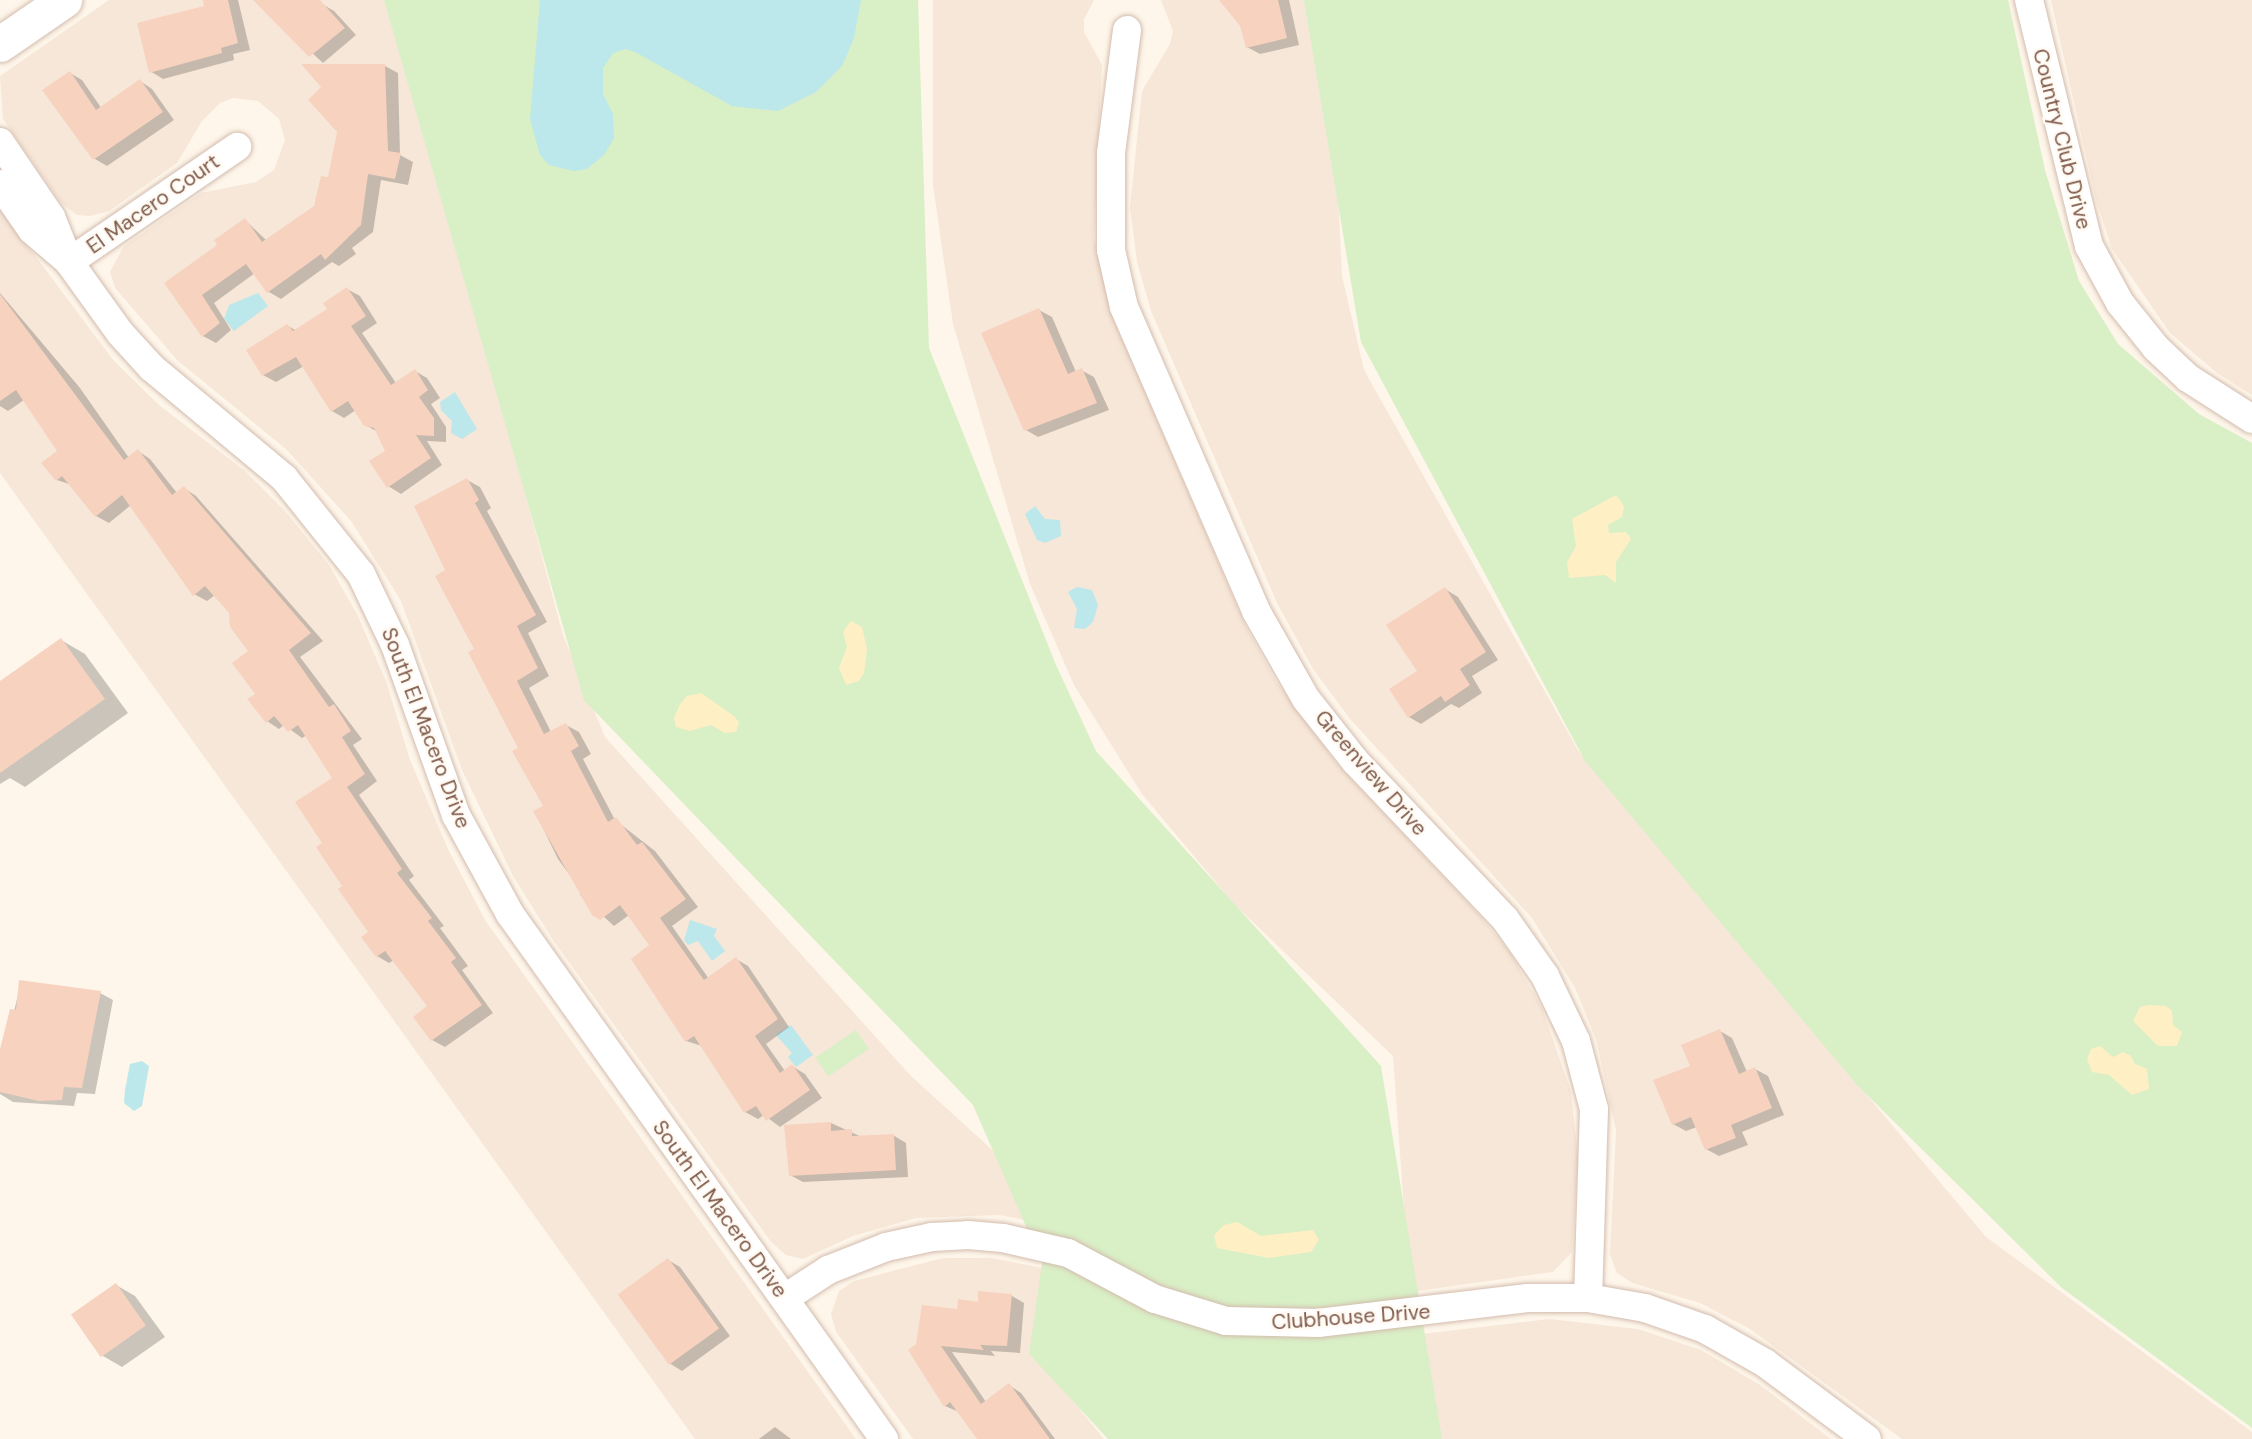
<!DOCTYPE html>
<html>
<head>
<meta charset="utf-8">
<style>
	body { margin:0 }
	#map { position:relative; width:2252px; height:1439px; overflow:hidden; background:#fef6ea; font-family:"DM Sans",sans-serif }
	div>[style] { position:absolute }
	[style*='--x'] { left:calc(var(--x)*1px); top:calc(var(--y)*1px); width:calc(var(--w)*1px); rotate:calc(var(--a)*1deg) }
	.residential>* { inset:0; background:#f7e7d8 }
	.green>* { inset:0; background:#d9efc6; transform-origin:0 0 }
	.sand>* { inset:0; background:#ffefc4 }
	.water>* { inset:0; background:#bce7eb }
	.shadow>* { inset:0; background:#0003 }
	.building>* { inset:0; background:#f7d2bf; transform-origin:0 0 }
	.roads { filter:drop-shadow(0 0 2px #d3bcae) drop-shadow(0 0 2px #d3bcae) }
	.minor>* { height:28px; margin:-14px; padding:0 14px; transform-origin:14px; border-radius:14px; background:#fff }
	.tertiary>* { height:35px; margin:-17.5px; padding:0 17.5px; transform-origin:17.5px; border-radius:17.5px; background:#fff }
	span { translate:-50% -50%; white-space:nowrap; text-align:center; line-height:1.15; -webkit-text-stroke:5px #fffaf3; paint-order:stroke }
	.street-label { font-size:21px; color:#7e5949 }
</style>
</head>
<body>
<div id="map">
	<div class="residential">
		<div style="clip-path:polygon(109px 0,393px 0,563px 635px,605px 737px,911px 1076px,1054px 1206px,1042px 1223px,999px 1215px,916px 1218px,853px 1236px,803px 1259px,786px 1255px,771px 1242px,553px 940px,513px 876px,462px 770px,401px 601px,351px 521px,286px 449px,178px 361px,115px 288px,110px 272px,124px 246px,201px 193px,256px 182px,274px 170px,285px 140px,279px 119px,258px 101px,233px 98px,220px 103px,202px 121px,177px 163px,109px 211px,90px 216px,77px 215px,61px 203px,3px 119px,0 76px)"></div>
		<div style="clip-path:polygon(933px 0,1094px 0,1084px 19px,1084px 32px,1102px 65px,1094px 238px,1115px 323px,1247px 629px,1276px 681px,1337px 764px,1482px 918px,1511px 954px,1542px 1008px,1571px 1092px,1578px 1157px,1572px 1252px,1553px 1272px,1410px 1292px,1393px 1056px,1234px 904px,1142px 794px,1074px 685px,1030px 584px,953px 324px,933px 185px)"></div>
		<div style="clip-path:polygon(1161px 0,1316px 0,1331px 50px,1342px 276px,1364px 370px,1579px 752px,1986px 1237px,2252px 1432px,2252px 1439px,1902px 1439px,1750px 1329px,1700px 1303px,1632px 1283px,1617px 1273px,1610px 1255px,1616px 1130px,1596px 1039px,1575px 988px,1532px 918px,1350px 719px,1313px 669px,1277px 603px,1151px 311px,1137px 262px,1130px 207px,1142px 91px,1170px 44px,1173px 31px)"></div>
		<div style="clip-path:polygon(2051px 0,2252px 0,2252px 395px,2217px 373px,2170px 333px,2112px 249px,2096px 200px)"></div>
		<div style="clip-path:polygon(0 209px,114px 361px,159px 405px,245px 471px,285px 511px,329px 565px,357px 614px,386px 681px,410px 760px,448px 849px,485px 920px,856px 1439px,695px 1439px,0 473px)"></div>
		<div style="clip-path:polygon(943px 1258px,992px 1258px,1047px 1269px,1035px 1355px,1104px 1439px,913px 1439px,836px 1332px,831px 1314px,839px 1291px,854px 1281px)"></div>
		<div style="clip-path:polygon(1549px 1319px,1638px 1329px,1701px 1350px,1760px 1385px,1831px 1439px,1421px 1439px,1413px 1335px)"></div>
	</div>
	<div class="green">
		<div style="clip-path:polygon(384px 0,918px 0,929px 348px,1056px 665px,1096px 751px,1381px 1066px,1442px 1439px,1108px 1439px,1029px 1354px,1042px 1263px,973px 1105px,584px 700px)"></div>
		<div style="clip-path:polygon(1304px 0,2008px 0,2045px 170px,2079px 281px,2118px 344px,2199px 414px,2252px 443px,2252px 1428px,2062px 1288px,1857px 1085px,1585px 761px,1361px 342px)"></div>
		<div style="left:856px;top:1030px;width:23px;height:49px;rotate:56deg"></div>
	</div>
	<div class="sand">
		<div style="clip-path:polygon(1616px 495px,1624px 506px,1622px 517px,1608px 525px,1609px 533px,1626px 532px,1631px 539px,1616px 562px,1616px 583px,1605px 575px,1569px 578px,1567px 562px,1576px 546px,1572px 519px)"></div>
		<div style="clip-path:polygon(851px 621px,862px 627px,867px 649px,864px 673px,859px 681px,846px 685px,839px 668px,847px 647px,843px 632px)"></div>
		<div style="clip-path:polygon(701px 693px,734px 716px,739px 722px,736px 732px,725px 733px,711px 725px,690px 731px,676px 727px,674px 718px,680px 704px,687px 696px)"></div>
		<div style="clip-path:polygon(2148px 1005px,2166px 1006px,2172px 1011px,2173px 1025px,2182px 1032px,2177px 1046px,2158px 1046px,2133px 1021px,2140px 1007px)"></div>
		<div style="clip-path:polygon(2100px 1046px,2113px 1057px,2123px 1052px,2131px 1056px,2135px 1064px,2147px 1069px,2149px 1089px,2132px 1095px,2109px 1075px,2092px 1072px,2087px 1059px,2091px 1049px)"></div>
		<div style="clip-path:polygon(1237px 1222px,1261px 1236px,1313px 1230px,1319px 1240px,1311px 1252px,1269px 1258px,1217px 1248px,1214px 1235px,1224px 1225px)"></div>
	</div>
	<div class="water">
		<div style="clip-path:polygon(540px 0,861px 0,854px 38px,842px 66px,816px 92px,778px 111px,732px 106px,637px 53px,626px 49px,613px 53px,603px 68px,603px 94px,613px 114px,614px 138px,604px 155px,587px 169px,574px 171px,549px 165px,540px 155px,530px 119px)"></div>
		<div style="clip-path:polygon(258px 293px,268px 306px,234px 331px,224px 319px,229px 305px)"></div>
		<div style="clip-path:polygon(455px 392px,477px 429px,462px 439px,451px 433px,452px 421px,441px 410px,440px 402px)"></div>
		<div style="clip-path:polygon(1035px 506px,1045px 519px,1060px 520px,1061px 536px,1045px 543px,1037px 540px,1025px 514px)"></div>
		<div style="clip-path:polygon(1077px 587px,1092px 590px,1098px 605px,1093px 622px,1085px 629px,1074px 628px,1077px 609px,1068px 592px)"></div>
		<div style="clip-path:polygon(690px 920px,717px 929px,714px 936px,725px 951px,712px 961px,698px 941px,688px 945px,684px 940px)"></div>
		<div style="clip-path:polygon(791px 1025px,813px 1055px,796px 1067px,788px 1057px,792px 1053px,776px 1035px)"></div>
		<div style="clip-path:polygon(142px 1061px,149px 1066px,142px 1106px,134px 1111px,124px 1103px,125px 1090px,130px 1064px)"></div>
	</div>
	<div class="shadow">
		<div style="clip-path:polygon(205px 0,238px 0,250px 50px,233px 54px,234px 60px,163px 79px,150px 71px,206px 8px)"></div>
		<div style="clip-path:polygon(255px 0,315px 0,334px 11px,356px 35px,323px 63px)"></div>
		<div style="clip-path:polygon(1221px 0,1289px 0,1299px 45px,1260px 54px,1247px 47px,1242px 25px)"></div>
		<div style="clip-path:polygon(385px 66px,398px 73px,400px 155px,413px 162px,408px 185px,381px 180px,373px 232px,352px 248px,356px 254px,339px 266px,332px 262px,281px 299px,269px 292px,255px 273px,214px 303px,231px 330px,216px 343px,203px 336px,167px 283px,220px 245px,245px 220px,267px 241px,316px 207px)"></div>
		<div style="clip-path:polygon(70px 73px,82px 80px,102px 109px,140px 81px,152px 89px,174px 120px,107px 166px,95px 159px)"></div>
		<div style="clip-path:polygon(347px 289px,360px 296px,377px 323px,362px 333px,396px 383px,415px 371px,427px 378px,440px 398px,431px 404px,446px 427px,446px 442px,427px 441px,442px 465px,401px 494px,388px 486px,387px 451px,378px 432px,365px 425px,356px 410px,344px 418px,332px 411px,304px 366px,276px 382px,263px 375px,288px 326px,297px 331px,329px 310px)"></div>
		<div style="clip-path:polygon(0 293px,80px 388px,129px 458px,138px 451px,150px 459px,177px 493px,184px 488px,196px 496px,323px 641px,300px 657px,362px 739px,353px 745px,377px 781px,359px 795px,414px 876px,409px 880px,444px 926px,440px 928px,468px 966px,462px 970px,493px 1013px,445px 1047px,432px 1040px,429px 1007px,394px 960px,389px 963px,377px 956px,370px 933px,325px 844px,334px 779px,307px 735px,302px 738px,284px 725px,279px 729px,267px 721px,250px 651px,231px 612px,215px 595px,207px 601px,194px 594px,131px 505px,109px 523px,96px 516px,72px 485px,57px 480px,60px 451px,24px 400px,8px 411px,0 406px)"></div>
		<div style="clip-path:polygon(1039px 310px,1052px 317px,1076px 372px,1081px 370px,1094px 377px,1109px 410px,1038px 437px,1026px 430px)"></div>
		<div style="clip-path:polygon(467px 480px,480px 487px,491px 508px,487px 511px,547px 622px,528px 633px,549px 676px,529px 688px,551px 732px,566px 725px,579px 732px,591px 754px,583px 759px,615px 820px,655px 851px,698px 907px,672px 926px,709px 979px,736px 959px,748px 966px,789px 1027px,766px 1044px,785px 1071px,792px 1066px,805px 1074px,822px 1098px,780px 1127px,764px 1115px,758px 1119px,745px 1112px,702px 1046px,686px 1041px,651px 945px,629px 915px,614px 926px,580px 895px,583px 893px,558px 859px,535px 812px,545px 807px,447px 571px)"></div>
		<div style="clip-path:polygon(1445px 589px,1458px 597px,1498px 660px,1472px 676px,1482px 693px,1459px 708px,1451px 704px,1421px 724px,1409px 717px)"></div>
		<div style="clip-path:polygon(61px 640px,85px 654px,128px 713px,25px 787px,10px 778px,0 784px,0 684px)"></div>
		<div style="clip-path:polygon(21px 982px,100px 993px,113px 1000px,95px 1094px,77px 1093px,74px 1106px,13px 1102px,0 1094px,0 1070px)"></div>
		<div style="clip-path:polygon(1720px 1031px,1732px 1038px,1747px 1072px,1755px 1069px,1768px 1076px,1784px 1115px,1742px 1132px,1748px 1145px,1719px 1156px,1706px 1149px,1697px 1127px,1686px 1131px,1673px 1124px,1692px 1066px)"></div>
		<div style="clip-path:polygon(831px 1123px,862px 1137px,893px 1135px,906px 1143px,908px 1177px,803px 1182px,790px 1175px)"></div>
		<div style="clip-path:polygon(668px 1260px,680px 1267px,730px 1336px,682px 1371px,669px 1363px)"></div>
		<div style="clip-path:polygon(116px 1285px,135px 1296px,165px 1337px,122px 1367px,103px 1356px,73px 1314px)"></div>
		<div style="clip-path:polygon(1012px 1296px,1024px 1303px,1020px 1353px,991px 1351px,995px 1356px,952px 1352px,986px 1402px,1009px 1385px,1021px 1393px,1055px 1439px,979px 1439px,959px 1412px,945px 1406px,910px 1350px,959px 1311px)"></div>
		<div style="clip-path:polygon(775px 1427px,791px 1439px,759px 1439px)"></div>
	</div>
	<div class="building">
		<div style="clip-path:polygon(203px 0,228px 0,238px 43px,221px 48px,222px 53px,149px 73px,137px 23px,204px 6px)"></div>
		<div style="clip-path:polygon(253px 0,320px 0,345px 28px,309px 57px)"></div>
		<div style="clip-path:polygon(1219px 0,1278px 0,1287px 38px,1246px 48px,1240px 26px)"></div>
		<div style="clip-path:polygon(301px 64px,385px 64px,388px 151px,401px 153px,395px 179px,368px 174px,361px 225px,325px 260px,321px 254px,267px 293px,246px 264px,202px 295px,220px 323px,202px 337px,164px 283px,217px 245px,214px 240px,245px 218px,262px 242px,314px 206px,321px 176px,328px 177px,337px 132px,308px 100px,321px 87px)"></div>
		<div style="clip-path:polygon(70px 71px,96px 110px,140px 79px,163px 112px,93px 160px,42px 90px)"></div>
		<div style="clip-path:polygon(347px 287px,366px 316px,351px 326px,391px 385px,415px 369px,428px 390px,419px 397px,434px 418px,434px 436px,416px 435px,431px 458px,387px 488px,369px 461px,385px 451px,374px 428px,364px 426px,348px 401px,331px 412px,296px 357px,262px 376px,246px 350px,287px 324px,293px 331px,327px 309px,323px 303px)"></div>
		<div style="clip-path:polygon(0 294px,124px 460px,138px 449px,172px 495px,184px 486px,311px 633px,289px 650px,329px 707px,334px 704px,351px 731px,342px 737px,365px 774px,347px 787px,402px 869px,397px 873px,432px 918px,428px 921px,456px 958px,451px 962px,482px 1005px,431px 1041px,413px 1017px,427px 1006px,385px 951px,376px 957px,361px 937px,368px 932px,338px 889px,342px 886px,316px 847px,322px 843px,295px 802px,332px 778px,298px 725px,288px 732px,274px 716px,266px 723px,247px 699px,255px 694px,232px 663px,248px 651px,230px 627px,229px 613px,205px 586px,193px 596px,122px 495px,95px 517px,62px 476px,56px 481px,41px 463px,57px 451px,16px 390px,0 401px)"></div>
		<div style="clip-path:polygon(1039px 308px,1068px 374px,1082px 368px,1097px 403px,1024px 431px,981px 333px)"></div>
		<div style="clip-path:polygon(467px 478px,479px 500px,475px 503px,536px 615px,517px 626px,538px 668px,517px 681px,544px 734px,566px 723px,579px 746px,571px 751px,608px 822px,616px 817px,637px 845px,642px 842px,686px 899px,660px 918px,704px 980px,736px 957px,778px 1019px,755px 1036px,780px 1073px,792px 1064px,810px 1090px,766px 1121px,756px 1106px,744px 1113px,694px 1036px,685px 1042px,631px 959px,649px 945px,620px 905px,600px 920px,592px 915px,533px 811px,543px 806px,512px 751px,518px 748px,468px 652px,474px 649px,435px 576px,445px 570px,414px 506px)"></div>
		<div style="clip-path:polygon(1445px 587px,1486px 652px,1460px 669px,1470px 685px,1445px 702px,1441px 696px,1408px 718px,1389px 689px,1417px 671px,1386px 625px)"></div>
		<div style="clip-path:polygon(61px 638px,105px 699px,0 773px,0 681px)"></div>
		<div style="clip-path:polygon(19px 980px,101px 991px,82px 1088px,64px 1087px,62px 1100px,39px 1101px,0 1092px,0 1049px,10px 1009px,16px 1010px)"></div>
		<div style="clip-path:polygon(1720px 1029px,1739px 1074px,1755px 1067px,1772px 1108px,1731px 1125px,1736px 1138px,1705px 1150px,1691px 1117px,1672px 1125px,1653px 1080px,1690px 1066px,1681px 1045px)"></div>
		<div style="clip-path:polygon(831px 1122px,831px 1131px,852px 1129px,852px 1136px,894px 1134px,896px 1170px,789px 1176px,784px 1125px)"></div>
		<div style="left:668px;top:1258px;width:87px;height:62px;rotate:54deg"></div>
		<div style="left:116px;top:1283px;width:52px;height:55px;rotate:55deg"></div>
		<div style="clip-path:polygon(978px 1291px,1012px 1294px,1007px 1346px,980px 1345px,984px 1350px,941px 1346px,981px 1404px,1009px 1383px,1050px 1439px,977px 1439px,950px 1402px,944px 1407px,908px 1350px,916px 1344px,922px 1305px,957px 1309px,958px 1299px,978px 1302px)"></div>
	</div>
	<div class="roads">
		<div class="minor">
			<div style="--x:2029;--y:0;--w:253;--a:76.3"></div>
			<div style="--x:2089;--y:246;--w:65;--a:61.5"></div>
			<div style="--x:2120;--y:303;--w:58;--a:51.3"></div>
			<div style="--x:2156;--y:348;--w:44;--a:43.2"></div>
			<div style="--x:2188;--y:378;--w:76;--a:32.6"></div>
			<div style="--x:1127;--y:30;--w:124;--a:97.4"></div>
			<div style="--x:1111;--y:153;--w:97;--a:90"></div>
			<div style="--x:1111;--y:250;--w:58;--a:77.2"></div>
			<div style="--x:1124;--y:307;--w:331;--a:66.5"></div>
			<div style="--x:1256;--y:611;--w:101;--a:60.4"></div>
			<div style="--x:1306;--y:699;--w:80;--a:51.6"></div>
			<div style="--x:1356;--y:762;--w:216;--a:46.5"></div>
			<div style="--x:1505;--y:919;--w:70;--a:54.9"></div>
			<div style="--x:1545;--y:976;--w:72;--a:64.5"></div>
			<div style="--x:1576;--y:1041;--w:70;--a:75.2"></div>
			<div style="--x:1594;--y:1109;--w:189;--a:91.8"></div>
			<div style="--x:0;--y:142;--w:91;--a:55.8"></div>
			<div style="--x:51;--y:217;--w:48;--a:68.2"></div>
			<div style="--x:69;--y:262;--w:87;--a:54.3"></div>
			<div style="--x:120;--y:333;--w:47;--a:47.6"></div>
			<div style="--x:152;--y:368;--w:172;--a:39.8"></div>
			<div style="--x:284;--y:478;--w:123;--a:51.3"></div>
			<div style="--x:361;--y:574;--w:79;--a:64.4"></div>
			<div style="--x:395;--y:645;--w:181;--a:70.3"></div>
			<div style="--x:456;--y:815;--w:113;--a:61.4"></div>
			<div style="--x:510;--y:914;--w:645;--a:54.53"></div>
			<div style="--x:0;--y:184;--w:56;--a:55.2"></div>
			<div style="--x:32;--y:230;--w:46;--a:40.6"></div>
			<div style="--x:69;--y:262;--w:204;--a:-34.4"></div>
			<div style="--x:785;--y:1298;--w:51;--a:-33.1"></div>
			<div style="--x:828;--y:1270;--w:62;--a:-21.6"></div>
			<div style="--x:886;--y:1247;--w:47;--a:-12.3"></div>
			<div style="--x:932;--y:1237;--w:36;--a:-3"></div>
			<div style="--x:968;--y:1235;--w:35;--a:5"></div>
			<div style="--x:1003;--y:1238;--w:67;--a:13"></div>
			<div style="--x:1068;--y:1253;--w:98;--a:27.9"></div>
			<div style="--x:1155;--y:1299;--w:74;--a:17.2"></div>
			<div style="--x:1226;--y:1321;--w:92;--a:1.2"></div>
			<div style="--x:1318;--y:1323;--w:211;--a:-6.8"></div>
			<div style="--x:1528;--y:1298;--w:60;--a:0"></div>
			<div style="--x:1588;--y:1298;--w:58;--a:10"></div>
			<div style="--x:1645;--y:1308;--w:64;--a:19.3"></div>
			<div style="--x:1705;--y:1329;--w:69;--a:29.5"></div>
			<div style="--x:1765;--y:1363;--w:127;--a:36.7"></div>
		</div>
		<div class="tertiary">
			<div style="--x:0;--y:44;--w:78;--a:-34.5"></div>
		</div>
	</div>
	<div class="street-label">
		<span style="left:2062px;top:139px;rotate:76deg">Country Club Drive</span>
		<span style="left:153px;top:204px;rotate:-35deg">El Macero Court</span>
		<span style="left:426px;top:728px;rotate:69deg">South El Macero Drive</span>
		<span style="left:1371px;top:773px;rotate:49deg">Greenview Drive</span>
		<span style="left:720px;top:1209px;rotate:54deg">South El Macero Drive</span>
		<span style="left:1351px;top:1317px;rotate:-4deg">Clubhouse Drive</span>
	</div>
</div>
</body>
</html>
